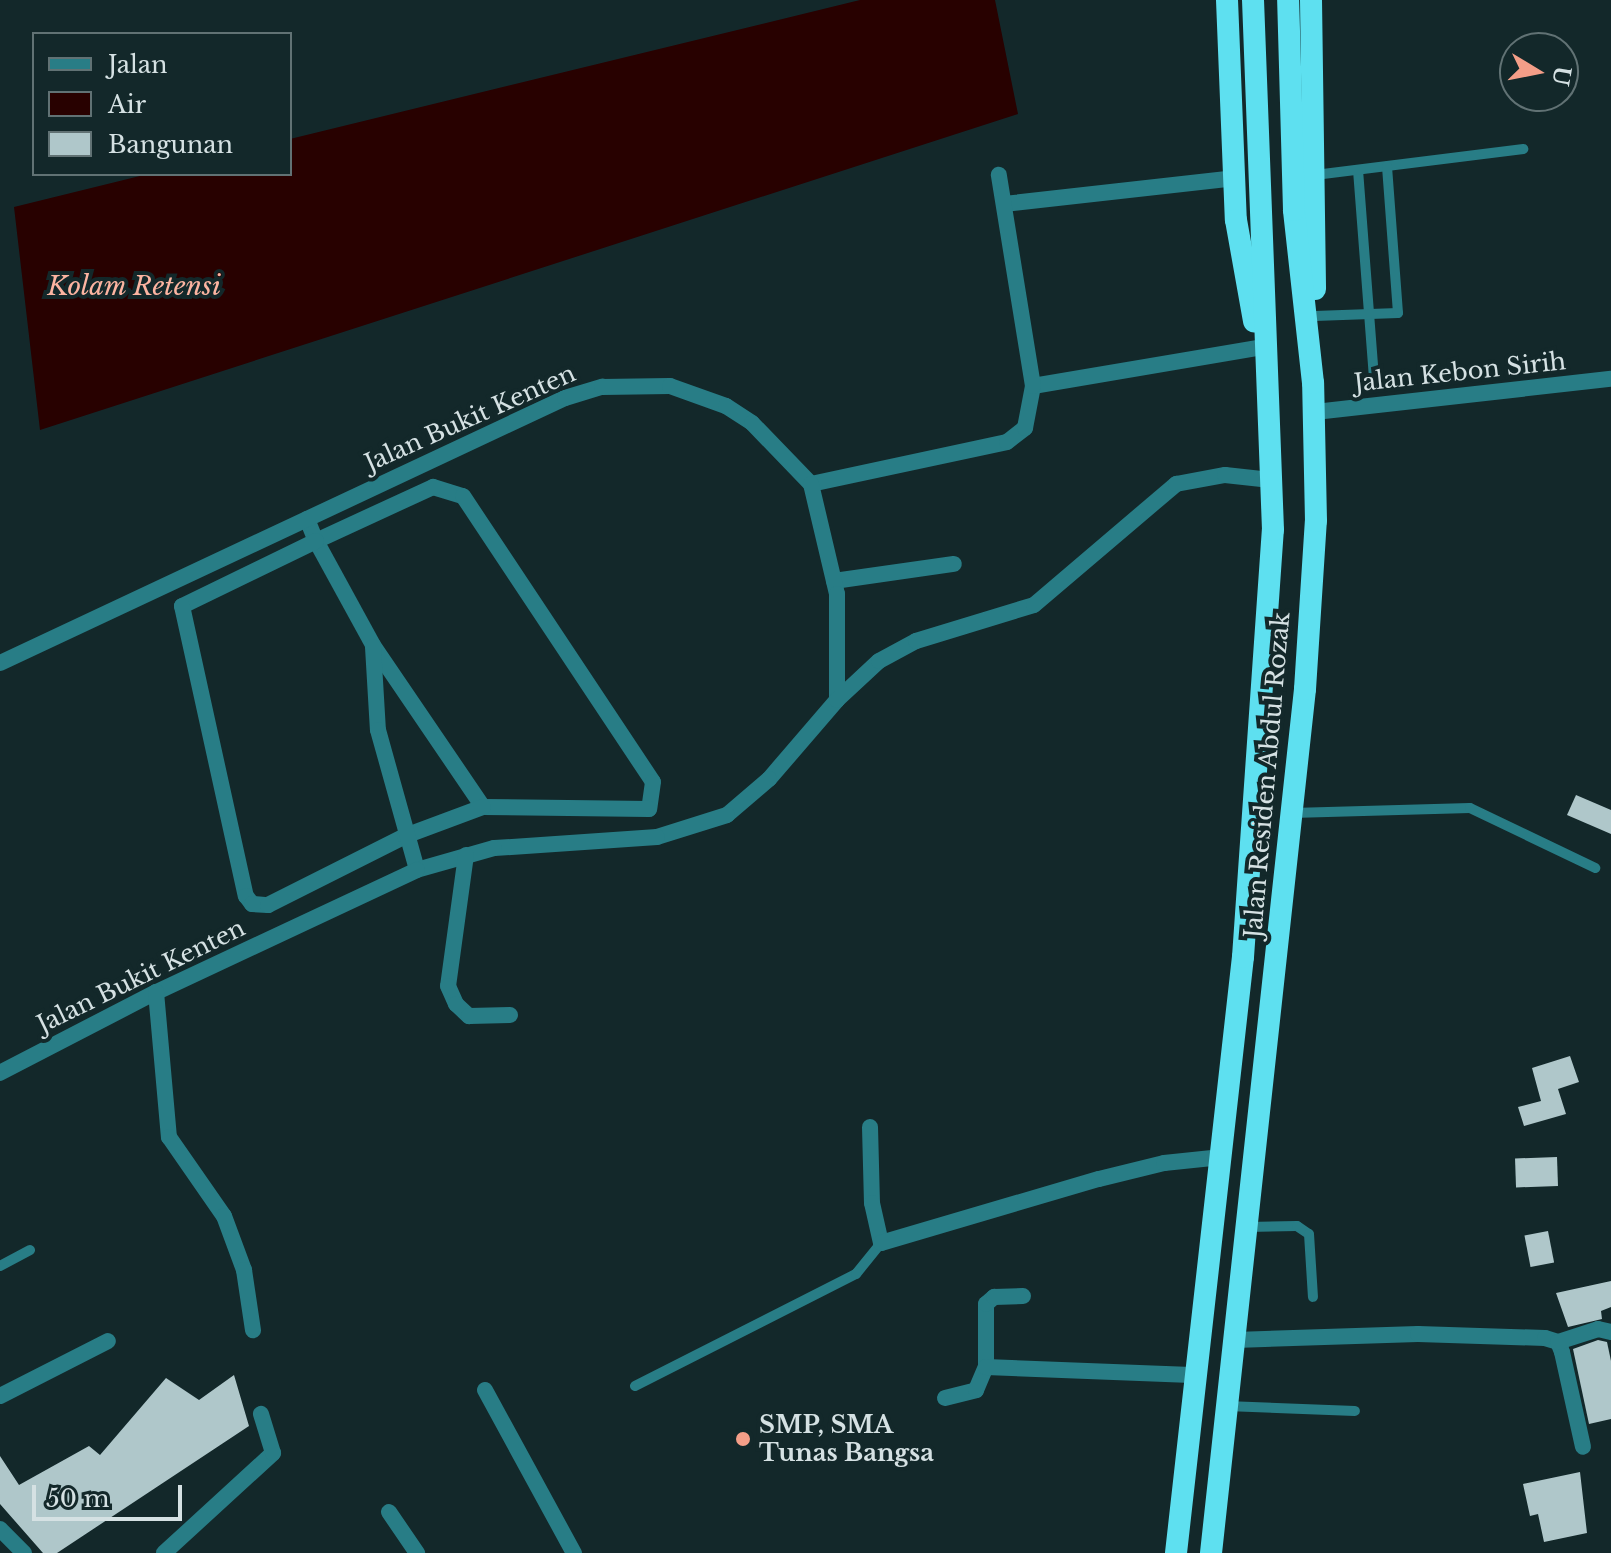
<!DOCTYPE html>
<html>
<head>
<meta charset="utf-8">
<style>
	body { margin:0 }
	#map { position:relative; width:1611px; height:1553px; overflow:hidden; background:#13282a; font-family:"Libre Baskerville",serif }
	div>[style] { position:absolute }
	[style*='--x'] { left:calc(var(--x)*1px); top:calc(var(--y)*1px); width:calc(var(--w)*1px); rotate:calc(var(--a)*1deg) }
	.water>* { inset:0; background:#280100 }
	.building>* { inset:0; background:#afc7ca; transform-origin:0 0 }
	.service>* { height:10px; margin:-5px; padding:0 5px; transform-origin:5px; border-radius:5px; background:#287d86 }
	.minor>* { height:16px; margin:-8px; padding:0 8px; transform-origin:8px; border-radius:8px; background:#287d86 }
	.trunk>* { height:22px; margin:-11px; padding:0 11px; transform-origin:11px; border-radius:11px; background:#5ee0f0 }
	.dots>* { width:22px; height:22px; translate:-50% -50%; box-sizing:border-box; border:4px solid #13282a; border-radius:50% }
	span { translate:-50% -50%; white-space:nowrap; text-align:center; line-height:1.15; -webkit-text-stroke:8px #13282a; paint-order:stroke }
	.street-label { font-size:24px; color:#d5e1e3 }
	.poi-label { font-size:24px; color:#d5e1e3; font-weight:700 }
	.left { translate:0 -50%; text-align:left }
	.water-label { font-size:26px; color:#fcb4a1; font-style:italic }
	.legend { position:absolute; left:32px; top:32px; width:260px; height:144px; box-sizing:border-box; background:#13282a; border:2px solid #617274; margin:0; padding:10px 14px; list-style:none; font-size:24px; color:#d5e1e3 }
	.legend li { display:flex; align-items:center; gap:16px; height:40px }
	.legend b { width:40px; border:2px solid #617274 }
	.north { position:absolute; left:1499px; top:32px; width:80px; height:80px; box-sizing:border-box; background:#13282a; border:2px solid #617274; border-radius:50%; rotate:100deg; font-size:22px; font-weight:700; line-height:32px; text-align:center; color:#d5e1e3 }
	.north::after { content:''; display:block; margin:auto; width:28px; height:36px; background:#f49e88; clip-path:polygon(50% 0,100% 100%,50% 72%,0 100%) }
	.scale { position:absolute; left:32px; top:1485px; width:150px; height:36px; box-sizing:border-box; border:4px solid #d5e1e3; border-top:0; padding-left:10px; font-size:24px; line-height:28px; white-space:nowrap; color:#d5e1e3; -webkit-text-stroke:6px #13282a; paint-order:stroke }
</style>
</head>
<body>
<div id="map">
	<div class="water">
		<div style="clip-path:polygon(860px 0,995px 0,1018px 114px,40px 430px,14px 207px,148px 174px,290px 174px,290px 139px)"></div>
	</div>
	<div class="building">
		<div style="clip-path:polygon(1576px 795px,1611px 810px,1611px 834px,1567px 815px)"></div>
		<div style="clip-path:polygon(1570px 1056px,1579px 1082px,1558px 1089px,1566px 1114px,1524px 1126px,1518px 1107px,1541px 1101px,1532px 1068px)"></div>
		<div style="left:1557px;top:1157px;width:29px;height:42px;rotate:88deg"></div>
		<div style="left:1548px;top:1231px;width:32px;height:24px;rotate:79deg"></div>
		<div style="clip-path:polygon(1611px 1281px,1611px 1307px,1601px 1311px,1602px 1319px,1568px 1327px,1556px 1293px)"></div>
		<div style="clip-path:polygon(1598px 1340px,1607px 1342px,1611px 1361px,1611px 1419px,1589px 1424px,1573px 1349px)"></div>
		<div style="clip-path:polygon(234px 1375px,249px 1426px,57px 1553px,43px 1553px,0 1504px,0 1456px,19px 1485px,89px 1446px,100px 1455px,166px 1378px,199px 1400px)"></div>
		<div style="clip-path:polygon(1580px 1472px,1587px 1533px,1544px 1542px,1538px 1514px,1530px 1516px,1523px 1484px)"></div>
	</div>
	<div class="service">
		<div style="--x:1358;--y:170;--w:207;--a:85.6"></div>
		<div style="--x:1315;--y:175;--w:210;--a:-7.1"></div>
		<div style="--x:1315;--y:316;--w:83;--a:-2.1"></div>
		<div style="--x:1398;--y:313;--w:147;--a:-94.3"></div>
		<div style="--x:1292;--y:813;--w:178;--a:-1.6"></div>
		<div style="--x:1470;--y:808;--w:139;--a:25.6"></div>
		<div style="--x:1247;--y:1227;--w:50;--a:-1.1"></div>
		<div style="--x:1297;--y:1226;--w:14;--a:34"></div>
		<div style="--x:1309;--y:1234;--w:63;--a:86.4"></div>
		<div style="--x:0;--y:1266;--w:34;--a:-28"></div>
		<div style="--x:635;--y:1386;--w:248;--a:-26.9"></div>
		<div style="--x:856;--y:1274;--w:40;--a:-51"></div>
		<div style="--x:1226;--y:1406;--w:129;--a:2.2"></div>
	</div>
	<div class="minor">
		<div style="--x:1004;--y:204;--w:231;--a:-6.4"></div>
		<div style="--x:1033;--y:386;--w:228;--a:-9.6"></div>
		<div style="--x:1315;--y:412;--w:298;--a:-6.4"></div>
		<div style="--x:811;--y:484;--w:200;--a:-12.1"></div>
		<div style="--x:1007;--y:442;--w:23;--a:-38"></div>
		<div style="--x:1025;--y:428;--w:43;--a:-79.2"></div>
		<div style="--x:1033;--y:386;--w:214;--a:-99.2"></div>
		<div style="--x:433;--y:487;--w:31;--a:17"></div>
		<div style="--x:463;--y:496;--w:343;--a:56.4"></div>
		<div style="--x:653;--y:782;--w:27;--a:98"></div>
		<div style="--x:649;--y:809;--w:166;--a:-179.3"></div>
		<div style="--x:483;--y:807;--w:196;--a:-124.2"></div>
		<div style="--x:373;--y:645;--w:119;--a:-118.7"></div>
		<div style="--x:316;--y:541;--w:129;--a:-24.8"></div>
		<div style="--x:307;--y:519;--w:24;--a:68"></div>
		<div style="--x:316;--y:541;--w:149;--a:154.1"></div>
		<div style="--x:182;--y:606;--w:297;--a:77.6"></div>
		<div style="--x:246;--y:896;--w:10;--a:53"></div>
		<div style="--x:252;--y:904;--w:16;--a:4"></div>
		<div style="--x:268;--y:905;--w:153;--a:-26.7"></div>
		<div style="--x:405;--y:836;--w:83;--a:-20.4"></div>
		<div style="--x:834;--y:581;--w:121;--a:-8.1"></div>
		<div style="--x:373;--y:647;--w:83;--a:86.6"></div>
		<div style="--x:378;--y:730;--w:145;--a:74.4"></div>
		<div style="--x:0;--y:663;--w:624;--a:-25.13"></div>
		<div style="--x:565;--y:398;--w:39;--a:-17"></div>
		<div style="--x:602;--y:387;--w:68;--a:-0.8"></div>
		<div style="--x:670;--y:386;--w:59;--a:19.7"></div>
		<div style="--x:726;--y:406;--w:31;--a:33"></div>
		<div style="--x:752;--y:423;--w:85;--a:46"></div>
		<div style="--x:811;--y:484;--w:113;--a:76.7"></div>
		<div style="--x:837;--y:594;--w:106;--a:90"></div>
		<div style="--x:837;--y:700;--w:104;--a:130.7"></div>
		<div style="--x:769;--y:779;--w:55;--a:139.4"></div>
		<div style="--x:727;--y:815;--w:73;--a:162.6"></div>
		<div style="--x:657;--y:837;--w:163;--a:176.1"></div>
		<div style="--x:494;--y:848;--w:80;--a:164.1"></div>
		<div style="--x:417;--y:870;--w:288;--a:154.9"></div>
		<div style="--x:156;--y:992;--w:176;--a:152.6"></div>
		<div style="--x:837;--y:700;--w:57;--a:-42.9"></div>
		<div style="--x:879;--y:661;--w:42;--a:-28.4"></div>
		<div style="--x:916;--y:641;--w:123;--a:-17"></div>
		<div style="--x:1034;--y:605;--w:187;--a:-40.4"></div>
		<div style="--x:1176;--y:484;--w:50;--a:-10.4"></div>
		<div style="--x:1225;--y:475;--w:46;--a:6.2"></div>
		<div style="--x:466;--y:855;--w:132;--a:97.8"></div>
		<div style="--x:448;--y:986;--w:20;--a:66"></div>
		<div style="--x:456;--y:1004;--w:18;--a:43"></div>
		<div style="--x:469;--y:1016;--w:41;--a:-1.4"></div>
		<div style="--x:156;--y:992;--w:146;--a:84.9"></div>
		<div style="--x:169;--y:1137;--w:96;--a:55.2"></div>
		<div style="--x:224;--y:1216;--w:58;--a:69.7"></div>
		<div style="--x:244;--y:1270;--w:61;--a:81.5"></div>
		<div style="--x:870;--y:1127;--w:76;--a:88.5"></div>
		<div style="--x:872;--y:1203;--w:41;--a:77.3"></div>
		<div style="--x:881;--y:1243;--w:227;--a:-16.4"></div>
		<div style="--x:1099;--y:1179;--w:67;--a:-13.8"></div>
		<div style="--x:1164;--y:1163;--w:58;--a:-5.9"></div>
		<div style="--x:1235;--y:1340;--w:183;--a:-1.9"></div>
		<div style="--x:1418;--y:1334;--w:127;--a:1.8"></div>
		<div style="--x:1545;--y:1338;--w:14;--a:17"></div>
		<div style="--x:1558;--y:1342;--w:11;--a:68"></div>
		<div style="--x:1562;--y:1352;--w:97;--a:77.5"></div>
		<div style="--x:1558;--y:1342;--w:42;--a:-18"></div>
		<div style="--x:1598;--y:1329;--w:13;--a:13"></div>
		<div style="--x:986;--y:1367;--w:63;--a:-90"></div>
		<div style="--x:986;--y:1304;--w:11;--a:-41"></div>
		<div style="--x:994;--y:1297;--w:29;--a:-2"></div>
		<div style="--x:485;--y:1390;--w:186;--a:61.4"></div>
		<div style="--x:0;--y:1396;--w:121;--a:-27"></div>
		<div style="--x:945;--y:1398;--w:32;--a:-14"></div>
		<div style="--x:976;--y:1390;--w:25;--a:-67"></div>
		<div style="--x:986;--y:1367;--w:212;--a:2.2"></div>
		<div style="--x:389;--y:1512;--w:50;--a:55.7"></div>
		<div style="--x:0;--y:1529;--w:34;--a:45"></div>
		<div style="--x:164;--y:1553;--w:148;--a:-42.5"></div>
		<div style="--x:273;--y:1453;--w:41;--a:-107.1"></div>
	</div>
	<div class="trunk">
		<div style="--x:1227;--y:0;--w:220;--a:87.7"></div>
		<div style="--x:1236;--y:220;--w:103;--a:79.9"></div>
		<div style="--x:1311;--y:0;--w:289;--a:89.2"></div>
		<div style="--x:1176;--y:1553;--w:600;--a:-83.59"></div>
		<div style="--x:1243;--y:957;--w:428;--a:-86"></div>
		<div style="--x:1273;--y:530;--w:530;--a:-92.16"></div>
		<div style="--x:1211;--y:1553;--w:869;--a:-83.79"></div>
		<div style="--x:1305;--y:689;--w:168;--a:-86.3"></div>
		<div style="--x:1316;--y:521;--w:138;--a:-91.2"></div>
		<div style="--x:1313;--y:383;--w:174;--a:-96.3"></div>
		<div style="--x:1294;--y:210;--w:210;--a:-91.6"></div>
	</div>
	<div class="dots">
		<div style="left:743px;top:1439px;background:#f49e88"></div>
	</div>
	<div class="street-label">
		<span style="left:1460px;top:372px;rotate:-6deg">Jalan Kebon Sirih</span>
		<span style="left:470px;top:418px;rotate:-24deg">Jalan Bukit Kenten</span>
		<span style="left:1267px;top:775px;rotate:-85deg">Jalan Residen Abdul Rozak</span>
		<span style="left:141px;top:976px;rotate:-26deg">Jalan Bukit Kenten</span>
	</div>
	<div class="poi-label">
		<span class="left" style="left:759px;top:1439px">SMP, SMA<br>Tunas Bangsa</span>
	</div>
	<div class="water-label">
		<span style="left:134px;top:287px">Kolam Retensi</span>
	</div>
	<ul class="legend">
	<li><b style="height:10px;background:#287d86"></b>Jalan</li>
	<li><b style="height:22px;background:#280100"></b>Air</li>
	<li><b style="height:22px;background:#afc7ca"></b>Bangunan</li>
	</ul>
	<div class="north">U</div>
	<div class="scale">50 m</div>
</div>
</body>
</html>
